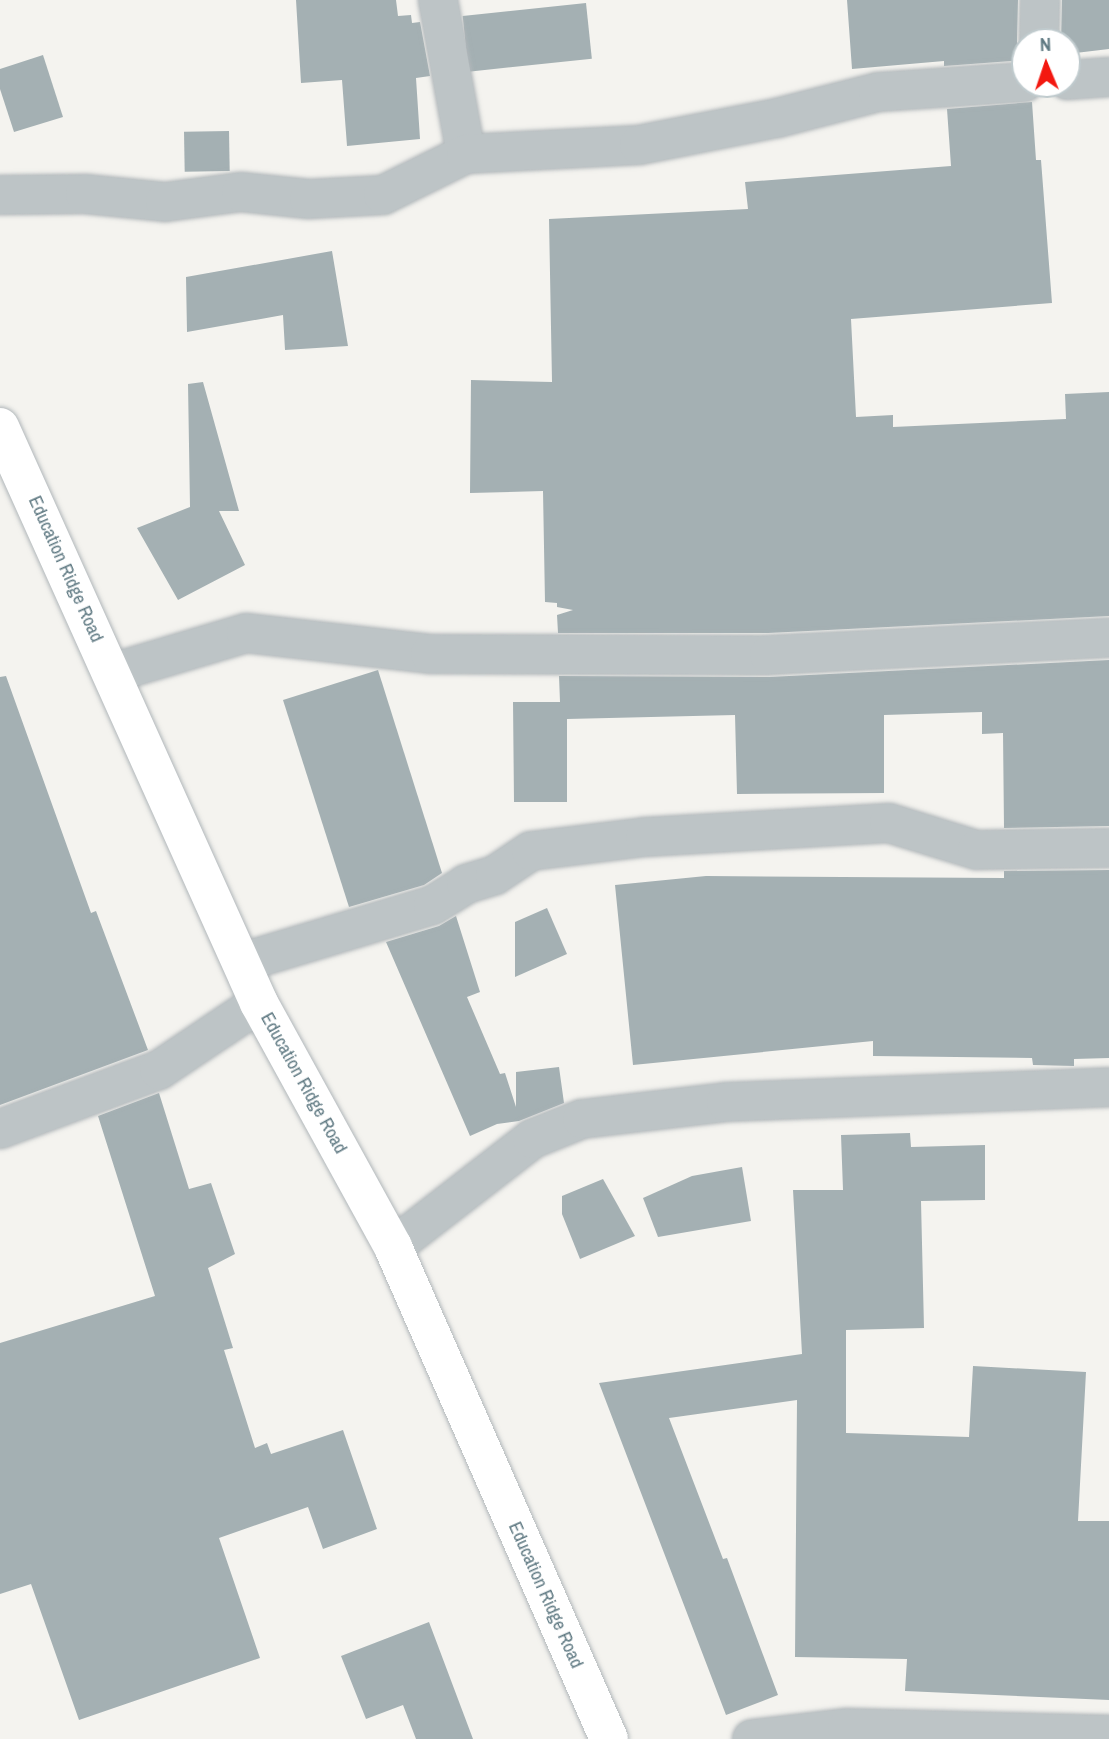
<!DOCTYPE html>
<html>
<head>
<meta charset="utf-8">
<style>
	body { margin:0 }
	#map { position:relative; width:1109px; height:1739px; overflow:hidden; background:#f4f3ef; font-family:"Archivo Narrow",sans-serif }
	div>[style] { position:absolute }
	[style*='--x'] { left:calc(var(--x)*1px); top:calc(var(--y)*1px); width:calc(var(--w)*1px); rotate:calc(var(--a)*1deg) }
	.building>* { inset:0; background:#a4b0b3; transform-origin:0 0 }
	.roads { filter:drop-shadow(0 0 2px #b1b7ba) drop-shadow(0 0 2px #b1b7ba) }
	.minor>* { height:38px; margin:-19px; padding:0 19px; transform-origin:19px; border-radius:19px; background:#bdc4c6 }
	.major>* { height:38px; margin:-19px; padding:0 19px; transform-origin:19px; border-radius:19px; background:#fff }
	span { translate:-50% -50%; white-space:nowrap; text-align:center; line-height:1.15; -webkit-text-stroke:7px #fff; paint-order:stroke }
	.street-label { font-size:19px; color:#607a83 }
	.north { position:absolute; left:1011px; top:28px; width:70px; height:70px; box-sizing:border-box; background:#fff; border:2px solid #bfcacd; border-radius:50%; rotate:358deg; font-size:19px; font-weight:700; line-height:28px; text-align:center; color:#607a83 }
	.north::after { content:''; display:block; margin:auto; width:24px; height:32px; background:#f31810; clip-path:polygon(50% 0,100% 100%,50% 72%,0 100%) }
</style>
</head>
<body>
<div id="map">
	<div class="building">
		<div style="clip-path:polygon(296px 0,396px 0,398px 16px,411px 15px,412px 23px,420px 22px,430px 76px,416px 78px,420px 139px,347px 146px,342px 80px,301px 83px)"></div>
		<div style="clip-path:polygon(847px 0,1018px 0,1017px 42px,1025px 60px,944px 66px,944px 61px,852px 69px)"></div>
		<div style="clip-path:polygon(1062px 0,1109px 0,1109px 49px,1067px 54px,1067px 42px,1061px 42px)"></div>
		<div style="left:586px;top:3px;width:56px;height:124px;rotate:84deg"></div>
		<div style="clip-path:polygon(43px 55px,63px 117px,14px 132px,0 89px,0 69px)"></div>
		<div style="clip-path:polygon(1032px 102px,1036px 160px,1041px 160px,1052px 303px,851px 319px,856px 417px,893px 415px,893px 427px,1066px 419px,1065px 394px,1109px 392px,1109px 616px,768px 633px,558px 633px,557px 615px,573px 610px,557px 607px,557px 603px,545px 602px,543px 491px,470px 493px,471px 380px,552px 382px,549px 219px,748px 209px,745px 182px,951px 166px,947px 109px)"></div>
		<div style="left:229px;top:131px;width:40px;height:45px;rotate:89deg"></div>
		<div style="clip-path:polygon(332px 251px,348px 346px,285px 350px,283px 315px,187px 332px,186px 277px)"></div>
		<div style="clip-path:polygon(203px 382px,239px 511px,219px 511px,245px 565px,178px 600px,137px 528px,190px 507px,188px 384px)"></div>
		<div style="clip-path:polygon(1109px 660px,1109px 826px,1004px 828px,1003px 733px,982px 734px,982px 712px,884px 715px,884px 793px,737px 794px,735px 715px,567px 719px,567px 802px,514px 802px,513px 702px,560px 702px,559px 676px,769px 677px)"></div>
		<div style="clip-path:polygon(378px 670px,442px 873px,424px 885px,349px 907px,283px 700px)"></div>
		<div style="clip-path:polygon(6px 676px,91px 913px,96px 911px,148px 1050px,0 1105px,0 677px)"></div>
		<div style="clip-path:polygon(1109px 870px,1109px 1058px,1074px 1059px,1074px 1066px,1033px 1065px,1032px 1058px,873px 1056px,873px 1041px,633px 1065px,615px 885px,706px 876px,1004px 878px,1004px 871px)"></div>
		<div style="clip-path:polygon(547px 908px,567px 954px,515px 977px,515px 922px)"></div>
		<div style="clip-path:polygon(456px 916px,480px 992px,467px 997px,500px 1074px,505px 1073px,516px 1107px,516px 1072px,559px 1067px,564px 1103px,519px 1121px,497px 1124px,470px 1136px,386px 942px,439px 926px)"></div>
		<div style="clip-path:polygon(159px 1093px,189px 1189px,211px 1183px,235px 1254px,208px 1268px,233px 1348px,224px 1350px,255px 1448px,267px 1443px,271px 1454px,343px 1430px,377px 1529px,323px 1549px,308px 1507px,219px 1538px,260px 1658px,79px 1720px,31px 1584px,0 1594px,0 1343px,155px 1296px,98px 1116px)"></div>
		<div style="clip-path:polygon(910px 1133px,911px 1147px,985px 1145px,985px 1200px,921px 1201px,924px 1328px,846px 1330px,846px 1433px,969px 1437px,973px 1366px,1086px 1372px,1078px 1521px,1109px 1521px,1109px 1700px,905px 1691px,907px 1659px,795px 1657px,797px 1400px,669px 1418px,723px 1559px,727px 1558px,778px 1695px,726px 1715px,599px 1383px,802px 1354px,793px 1190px,843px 1190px,841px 1135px)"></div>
		<div style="clip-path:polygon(742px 1167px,751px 1221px,658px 1237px,643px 1198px,692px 1176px)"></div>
		<div style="clip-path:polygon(603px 1179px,635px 1236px,580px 1259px,562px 1214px,562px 1196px)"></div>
		<div style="clip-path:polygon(429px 1622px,473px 1739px,416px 1739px,403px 1705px,366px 1719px,341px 1656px)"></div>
	</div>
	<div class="roads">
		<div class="minor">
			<div style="--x:438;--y:0;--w:157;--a:79.7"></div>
			<div style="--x:1039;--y:42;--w:42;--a:-88.6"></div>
			<div style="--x:1067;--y:80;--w:42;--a:-4.1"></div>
			<div style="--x:0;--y:195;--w:85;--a:-0.7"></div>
			<div style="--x:85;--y:194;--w:80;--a:5.7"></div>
			<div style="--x:165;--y:202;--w:77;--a:-7.5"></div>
			<div style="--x:241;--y:192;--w:68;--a:5.9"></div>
			<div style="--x:309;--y:199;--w:74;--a:-3.1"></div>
			<div style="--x:383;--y:195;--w:93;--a:-26.3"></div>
			<div style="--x:466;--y:154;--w:173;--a:-3"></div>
			<div style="--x:639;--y:145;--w:141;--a:-11.1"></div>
			<div style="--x:777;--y:118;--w:104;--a:-14.4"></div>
			<div style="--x:878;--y:92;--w:147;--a:-3.9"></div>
			<div style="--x:112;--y:673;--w:140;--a:-16.6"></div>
			<div style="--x:246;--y:633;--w:185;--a:6.5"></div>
			<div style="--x:430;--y:654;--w:339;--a:0.2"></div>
			<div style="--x:769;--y:655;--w:340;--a:-2.9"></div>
			<div style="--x:243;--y:962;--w:198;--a:-16.7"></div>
			<div style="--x:433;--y:905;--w:39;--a:-32"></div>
			<div style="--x:466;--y:884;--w:30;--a:-17"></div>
			<div style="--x:495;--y:875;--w:43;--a:-33.7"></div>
			<div style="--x:531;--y:851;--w:115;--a:-7"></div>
			<div style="--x:645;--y:837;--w:244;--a:-3.3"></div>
			<div style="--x:889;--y:823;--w:92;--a:17.1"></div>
			<div style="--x:977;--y:850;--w:132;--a:-0.9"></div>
			<div style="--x:0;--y:1129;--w:170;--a:-20.4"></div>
			<div style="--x:159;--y:1070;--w:120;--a:-33.8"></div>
			<div style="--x:393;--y:1247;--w:176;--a:-37.8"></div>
			<div style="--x:532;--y:1139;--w:54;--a:-21.8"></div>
			<div style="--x:582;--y:1119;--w:145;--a:-6.7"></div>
			<div style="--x:726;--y:1102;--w:383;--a:-2.2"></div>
			<div style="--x:752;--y:1739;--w:96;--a:-6.6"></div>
			<div style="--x:847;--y:1728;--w:262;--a:1.5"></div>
		</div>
		<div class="major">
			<div style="--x:0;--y:427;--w:632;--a:65.79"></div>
			<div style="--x:259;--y:1003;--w:278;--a:61.2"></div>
			<div style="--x:393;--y:1247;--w:537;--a:66.3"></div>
		</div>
	</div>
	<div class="street-label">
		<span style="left:66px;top:569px;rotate:66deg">Education Ridge Road</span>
		<span style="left:304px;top:1083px;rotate:61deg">Education Ridge Road</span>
		<span style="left:546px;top:1595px;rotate:66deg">Education Ridge Road</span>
	</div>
	<div class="north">N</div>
</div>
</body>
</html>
